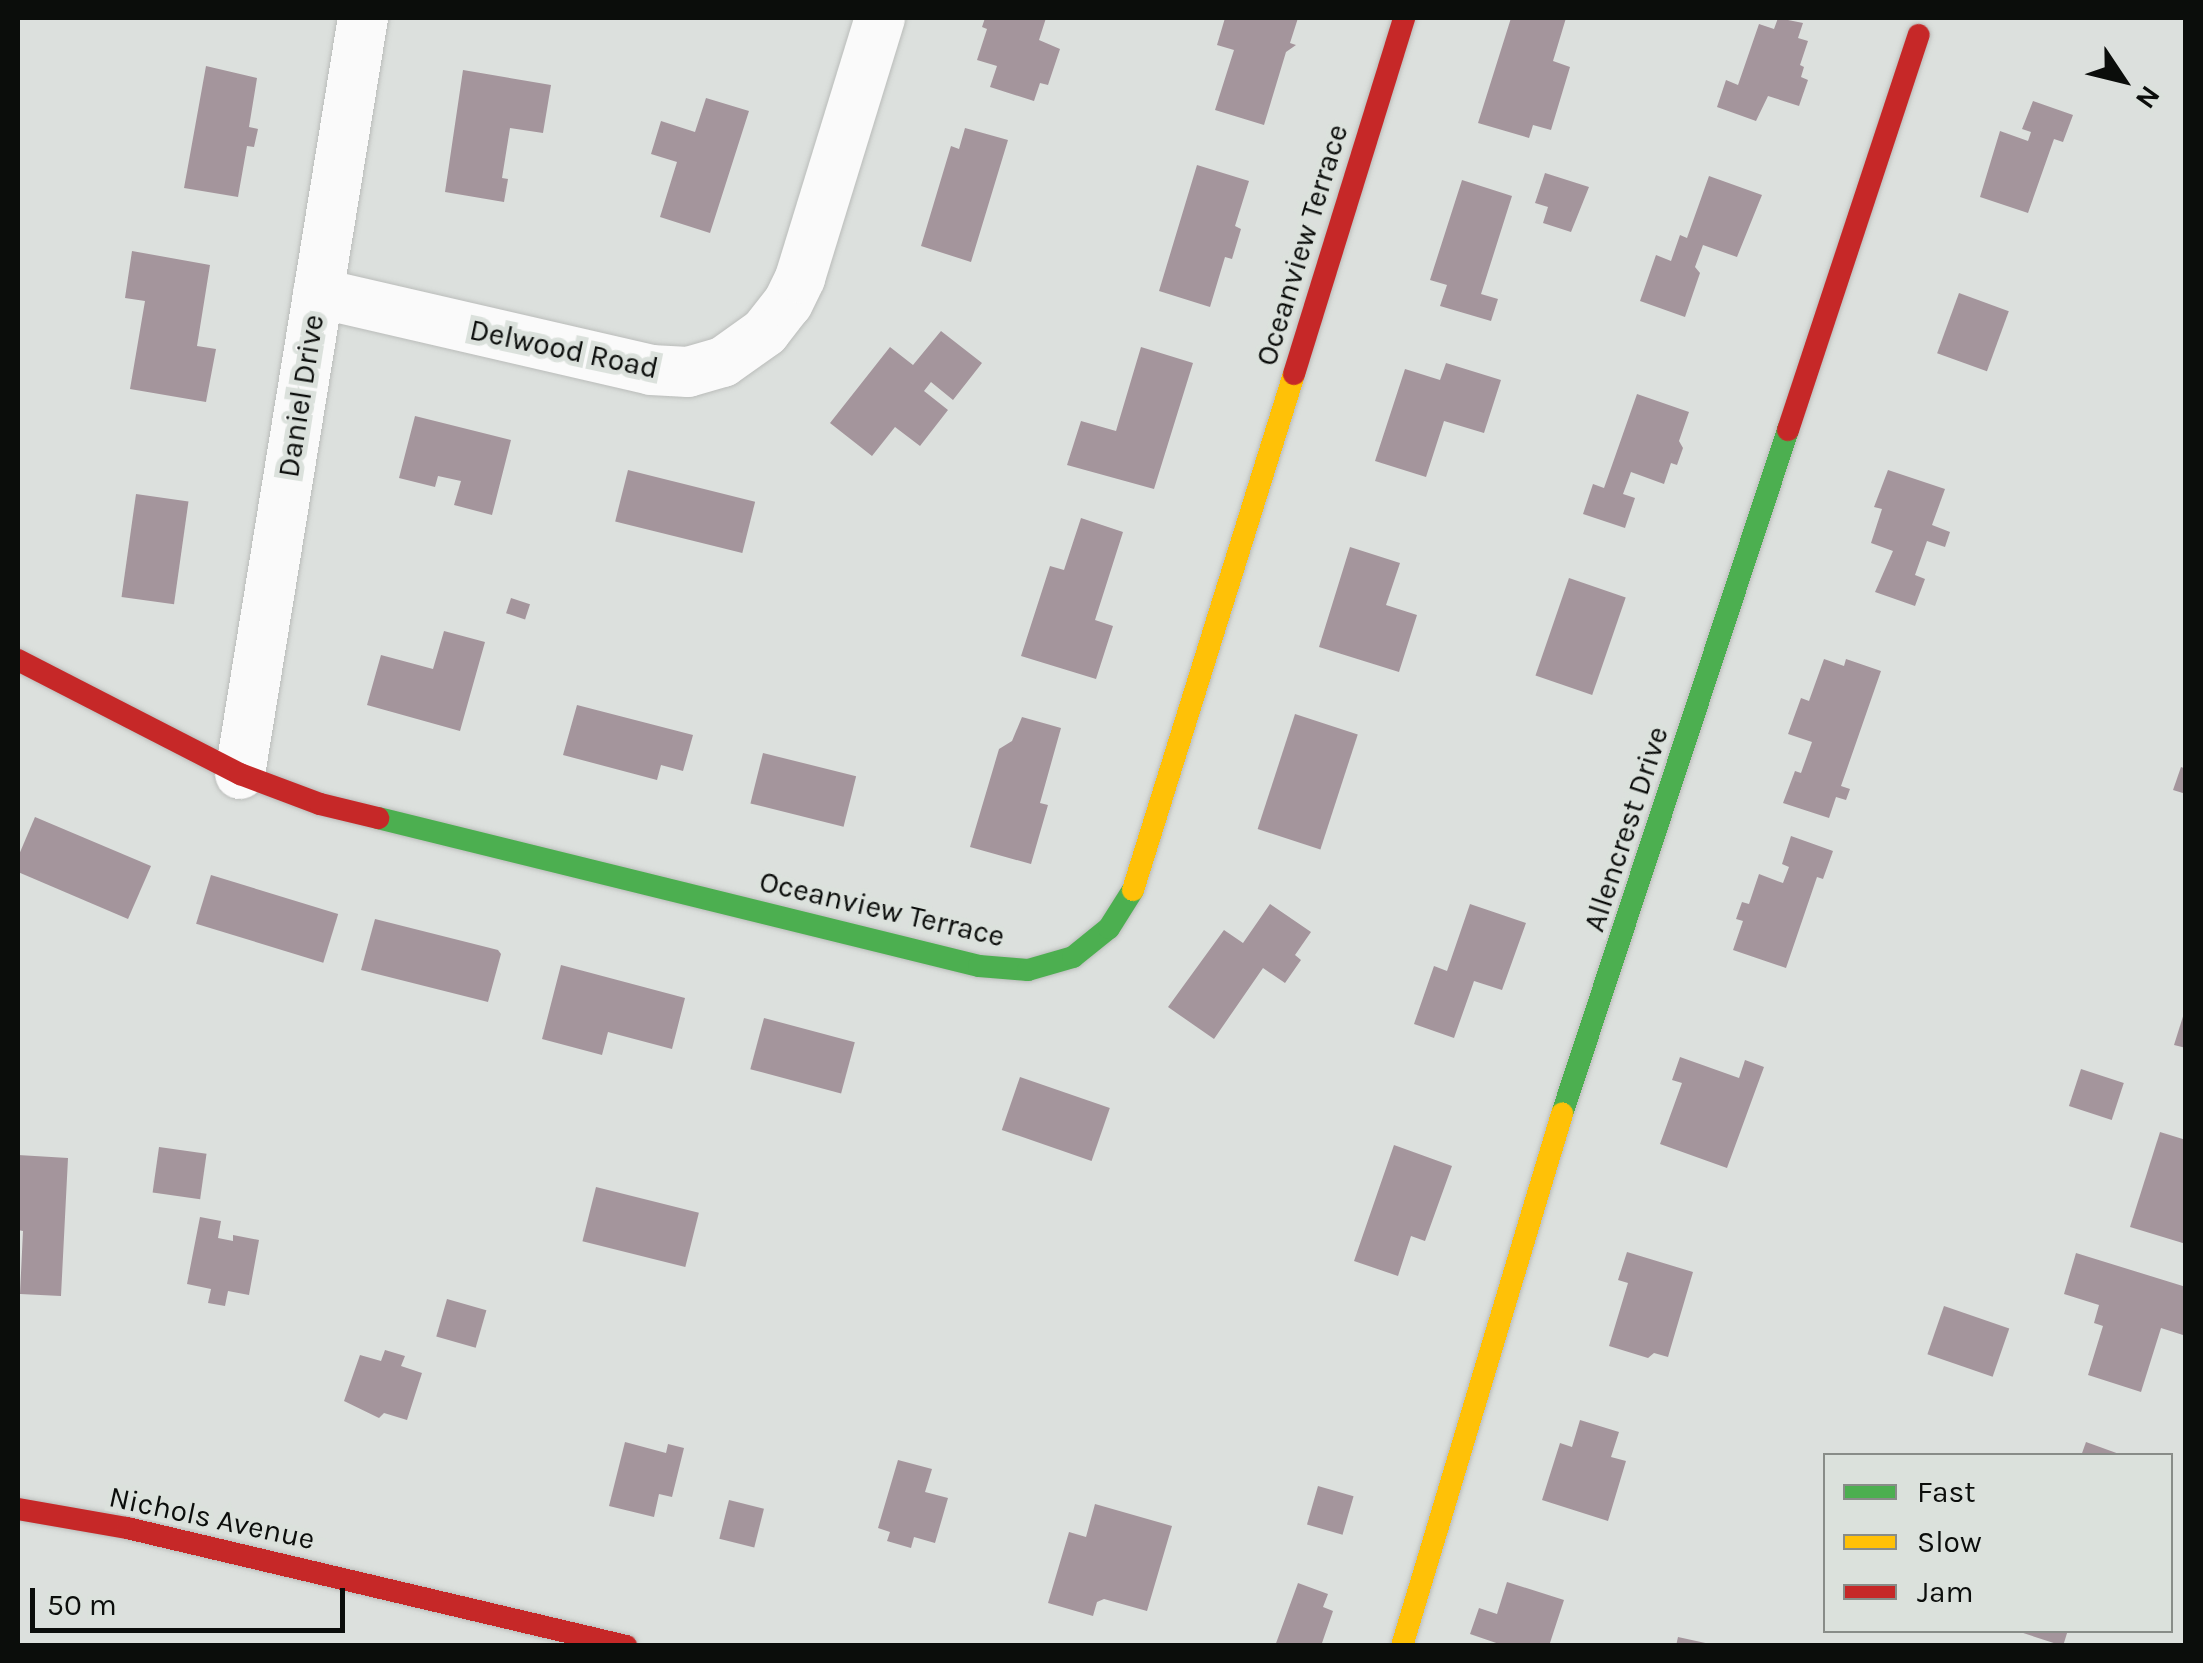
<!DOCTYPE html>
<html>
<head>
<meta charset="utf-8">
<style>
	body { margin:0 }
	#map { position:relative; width:2203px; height:1663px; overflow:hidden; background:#dce0dd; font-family:Karla,sans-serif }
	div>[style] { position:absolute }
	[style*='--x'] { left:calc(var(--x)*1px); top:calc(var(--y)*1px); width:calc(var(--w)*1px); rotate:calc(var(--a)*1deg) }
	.building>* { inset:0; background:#a4959c; transform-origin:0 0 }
	.roads { filter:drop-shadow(0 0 2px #babcba) drop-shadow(0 0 2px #babcba) }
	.street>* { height:50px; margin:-25px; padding:0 25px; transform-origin:25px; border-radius:25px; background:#fafafa }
	.fast>* { height:22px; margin:-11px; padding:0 11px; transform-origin:11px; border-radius:11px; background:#4caf50 }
	.slow>* { height:22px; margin:-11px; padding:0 11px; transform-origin:11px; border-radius:11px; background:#ffc107 }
	.jam>* { height:22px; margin:-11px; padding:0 11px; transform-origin:11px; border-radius:11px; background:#c62828 }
	span { translate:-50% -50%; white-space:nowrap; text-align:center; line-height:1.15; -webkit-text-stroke:10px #dbe1dc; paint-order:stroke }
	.street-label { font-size:30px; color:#0b0d0b }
	.frame { position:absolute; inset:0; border:20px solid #0b0d0b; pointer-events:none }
	.legend { position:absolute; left:1823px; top:1453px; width:350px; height:180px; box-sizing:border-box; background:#dbe1dc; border:2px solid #888c88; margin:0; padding:12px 18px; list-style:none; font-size:30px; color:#0b0d0b }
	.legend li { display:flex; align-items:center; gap:20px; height:50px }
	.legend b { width:50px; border:2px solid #888c88 }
	.north { position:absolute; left:2073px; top:30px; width:100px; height:100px; -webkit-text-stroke:8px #dbe1dc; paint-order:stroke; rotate:125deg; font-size:28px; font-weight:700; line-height:40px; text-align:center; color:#0b0d0b }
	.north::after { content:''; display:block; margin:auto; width:35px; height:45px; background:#0b0d0b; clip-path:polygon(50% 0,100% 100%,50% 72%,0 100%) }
	.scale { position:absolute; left:30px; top:1588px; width:315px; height:45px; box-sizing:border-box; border:5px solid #0b0d0b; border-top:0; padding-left:12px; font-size:30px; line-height:35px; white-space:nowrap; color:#0b0d0b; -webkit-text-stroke:8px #dbe1dc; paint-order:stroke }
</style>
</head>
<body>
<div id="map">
	<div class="building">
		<div style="clip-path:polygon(985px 18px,1046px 18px,1039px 40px,1060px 49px,1048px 85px,1040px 83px,1034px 101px,990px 87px,997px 66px,977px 60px,987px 29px,982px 27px)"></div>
		<div style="clip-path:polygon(1225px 18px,1298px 18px,1290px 43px,1296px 45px,1286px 52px,1264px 125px,1215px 110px,1234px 50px,1217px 45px)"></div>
		<div style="clip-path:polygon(1511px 18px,1566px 18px,1553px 61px,1570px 67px,1551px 130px,1533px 125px,1529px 138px,1478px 123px)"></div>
		<div style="clip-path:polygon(1778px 18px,1803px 23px,1798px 38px,1808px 41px,1800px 65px,1804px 67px,1801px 77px,1808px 80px,1799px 106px,1768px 96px,1756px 121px,1717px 107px,1726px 80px,1738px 85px,1759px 24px,1774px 29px)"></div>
		<div style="clip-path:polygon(206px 66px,257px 78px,249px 127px,258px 129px,254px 147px,247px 146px,238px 197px,184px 188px)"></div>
		<div style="clip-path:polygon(463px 70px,551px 85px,543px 133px,510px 128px,502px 178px,508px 179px,504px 202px,445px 192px)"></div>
		<div style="clip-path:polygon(706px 98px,749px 111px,710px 233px,660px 217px,677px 162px,651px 154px,661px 121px,695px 132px)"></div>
		<div style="clip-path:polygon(2033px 101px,2073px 115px,2063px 142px,2054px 139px,2028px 213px,1980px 197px,2000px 131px,2028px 141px,2031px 132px,2022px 129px)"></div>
		<div style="clip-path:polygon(965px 128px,1008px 140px,971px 262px,921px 246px,951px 146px,959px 149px)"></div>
		<div style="clip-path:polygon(1197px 165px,1249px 181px,1235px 226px,1241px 229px,1232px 259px,1225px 257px,1210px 307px,1159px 291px)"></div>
		<div style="clip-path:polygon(1545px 173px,1589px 187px,1571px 232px,1543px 223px,1548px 207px,1535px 203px)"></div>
		<div style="clip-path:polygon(1709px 176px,1762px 195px,1737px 257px,1703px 245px,1695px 267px,1700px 273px,1685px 317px,1640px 301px,1656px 255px,1671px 261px,1680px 235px,1687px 238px)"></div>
		<div style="clip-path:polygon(1462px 180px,1512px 196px,1481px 294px,1498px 299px,1491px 321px,1440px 306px,1447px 285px,1430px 280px)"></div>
		<div style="clip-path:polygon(132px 251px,210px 265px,197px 346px,216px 349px,206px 402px,130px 389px,145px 301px,125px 298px)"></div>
		<div style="left:1959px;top:293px;width:53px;height:64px;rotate:20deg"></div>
		<div style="clip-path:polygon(941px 331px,982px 363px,953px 400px,931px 382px,924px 391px,948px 410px,920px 446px,895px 427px,872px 456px,830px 423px,890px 347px,913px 365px)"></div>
		<div style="clip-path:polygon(1141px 347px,1193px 363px,1154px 489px,1067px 465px,1081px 421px,1116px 431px)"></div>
		<div style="clip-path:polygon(1446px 363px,1501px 380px,1484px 433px,1444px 421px,1426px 477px,1375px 461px,1405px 369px,1440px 380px)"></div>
		<div style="clip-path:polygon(1637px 394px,1689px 412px,1679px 441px,1683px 448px,1677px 465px,1671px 463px,1664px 484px,1631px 472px,1623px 494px,1635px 498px,1625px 528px,1583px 514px,1593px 484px,1604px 488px)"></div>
		<div style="clip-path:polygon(415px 416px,511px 440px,492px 515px,454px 505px,461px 481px,438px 476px,435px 487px,399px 478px)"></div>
		<div style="left:628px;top:470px;width:131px;height:53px;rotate:14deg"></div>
		<div style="clip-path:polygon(1888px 470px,1945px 489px,1932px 525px,1950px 532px,1945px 547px,1927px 541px,1915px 575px,1925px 579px,1915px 606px,1875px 592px,1893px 551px,1871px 543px,1882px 509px,1874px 507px)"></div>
		<div style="left:136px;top:494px;width:53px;height:104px;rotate:8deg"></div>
		<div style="clip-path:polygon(1081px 518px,1123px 532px,1095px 620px,1113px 626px,1096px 679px,1021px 656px,1050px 566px,1064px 570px)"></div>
		<div style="clip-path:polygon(1350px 547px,1400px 563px,1386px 605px,1417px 615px,1399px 672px,1319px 647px)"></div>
		<div style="left:1569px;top:578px;width:60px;height:103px;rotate:19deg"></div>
		<div style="left:511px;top:598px;width:20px;height:16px;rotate:18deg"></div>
		<div style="clip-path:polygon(444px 631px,485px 642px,460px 731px,367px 705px,381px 655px,433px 669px)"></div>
		<div style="clip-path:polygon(1824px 659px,1844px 666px,1846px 659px,1881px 671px,1841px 786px,1850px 789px,1846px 800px,1836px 797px,1829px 818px,1783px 803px,1795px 771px,1801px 773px,1812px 742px,1788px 734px,1801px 698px,1809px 701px)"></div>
		<div style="clip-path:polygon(577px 705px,693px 735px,683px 771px,661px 765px,657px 780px,563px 755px)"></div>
		<div style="left:1295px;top:714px;width:66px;height:121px;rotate:18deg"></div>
		<div style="clip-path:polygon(1022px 717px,1061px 728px,1040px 803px,1048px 805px,1031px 864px,970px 847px,999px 749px,1012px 741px)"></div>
		<div style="left:763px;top:753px;width:96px;height:52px;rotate:14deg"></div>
		<div style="clip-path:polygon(2181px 767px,2186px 769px,2186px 794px,2173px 790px)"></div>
		<div style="clip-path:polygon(35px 817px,151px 866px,128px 919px,18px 872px,18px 857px)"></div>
		<div style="clip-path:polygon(1791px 836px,1833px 851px,1823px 879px,1817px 877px,1786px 968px,1733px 950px,1743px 921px,1736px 919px,1742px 902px,1749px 904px,1759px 874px,1783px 883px,1789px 867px,1782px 864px)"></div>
		<div style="left:211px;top:875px;width:133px;height:51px;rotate:17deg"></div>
		<div style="clip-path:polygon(1270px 904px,1311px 932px,1295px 955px,1301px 960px,1285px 983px,1263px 968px,1214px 1039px,1168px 1007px,1224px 930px,1243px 943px)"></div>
		<div style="clip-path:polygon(1470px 904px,1526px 923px,1502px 990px,1474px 981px,1454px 1038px,1414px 1024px,1434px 966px,1447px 971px)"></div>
		<div style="clip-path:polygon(375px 919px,498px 950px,501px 954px,488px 1002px,361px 970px)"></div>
		<div style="clip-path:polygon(561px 965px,685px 998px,672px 1049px,608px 1032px,602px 1055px,542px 1039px)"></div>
		<div style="clip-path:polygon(2185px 1010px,2186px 1010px,2186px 1048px,2174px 1045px)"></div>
		<div style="left:764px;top:1018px;width:94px;height:53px;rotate:15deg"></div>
		<div style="clip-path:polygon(1680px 1057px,1739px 1078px,1745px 1060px,1764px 1067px,1727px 1168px,1660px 1144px,1682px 1083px,1672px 1080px)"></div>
		<div style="left:2081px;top:1069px;width:45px;height:39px;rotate:18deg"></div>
		<div style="left:1020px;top:1077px;width:95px;height:56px;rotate:19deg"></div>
		<div style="clip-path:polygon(2160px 1132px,2186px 1140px,2186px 1244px,2130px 1227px)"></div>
		<div style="clip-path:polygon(1394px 1145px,1452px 1166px,1425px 1241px,1411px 1236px,1398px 1276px,1354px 1261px)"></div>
		<div style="left:159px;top:1147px;width:48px;height:46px;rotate:8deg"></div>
		<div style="clip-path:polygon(18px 1155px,68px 1158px,61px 1296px,20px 1294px,23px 1231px,18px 1230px)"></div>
		<div style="left:596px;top:1187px;width:106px;height:56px;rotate:14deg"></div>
		<div style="clip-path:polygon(200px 1217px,221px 1221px,218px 1238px,233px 1241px,233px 1235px,259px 1240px,249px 1295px,228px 1291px,225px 1306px,208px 1303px,211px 1289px,187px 1284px)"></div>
		<div style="clip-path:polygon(1627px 1252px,1693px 1272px,1668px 1357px,1654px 1353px,1648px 1358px,1609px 1346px,1628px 1283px,1618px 1280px)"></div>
		<div style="clip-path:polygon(2076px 1253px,2186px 1287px,2183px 1335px,2161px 1328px,2141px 1392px,2088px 1375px,2103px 1326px,2094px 1323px,2099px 1305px,2064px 1294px)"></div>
		<div style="left:447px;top:1299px;width:41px;height:39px;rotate:16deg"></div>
		<div style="left:1944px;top:1306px;width:69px;height:51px;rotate:19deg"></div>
		<div style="clip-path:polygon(385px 1350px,405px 1356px,401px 1366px,422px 1373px,407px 1420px,384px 1413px,379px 1418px,344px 1401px,360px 1355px,381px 1361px)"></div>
		<div style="clip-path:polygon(1580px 1420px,1619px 1432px,1611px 1457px,1626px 1461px,1608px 1521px,1542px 1500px,1560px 1443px,1572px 1447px)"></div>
		<div style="clip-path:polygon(625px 1442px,666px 1453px,668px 1444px,684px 1448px,672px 1497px,659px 1494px,654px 1517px,609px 1506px)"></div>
		<div style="clip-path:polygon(2086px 1442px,2122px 1455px,2122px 1456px,2081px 1456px)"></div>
		<div style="clip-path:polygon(898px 1460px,932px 1469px,925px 1492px,948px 1498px,935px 1543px,914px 1537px,911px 1548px,887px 1541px,890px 1532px,878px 1528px)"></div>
		<div style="left:1318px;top:1486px;width:37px;height:40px;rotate:16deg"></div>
		<div style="left:729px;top:1500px;width:36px;height:40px;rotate:14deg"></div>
		<div style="clip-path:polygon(1095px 1504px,1172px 1526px,1147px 1611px,1104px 1599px,1097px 1602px,1093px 1616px,1048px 1603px,1069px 1532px,1086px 1537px)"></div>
		<div style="clip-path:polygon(1507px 1582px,1564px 1600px,1549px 1646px,1505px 1646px,1470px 1634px,1479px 1608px,1497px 1614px)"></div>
		<div style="clip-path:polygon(1298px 1583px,1328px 1594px,1323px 1607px,1333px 1611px,1321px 1646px,1275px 1646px)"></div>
		<div style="clip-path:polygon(2014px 1630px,2068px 1630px,2063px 1646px)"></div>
		<div style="clip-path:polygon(1678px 1637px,1710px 1644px,1710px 1646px,1676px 1646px)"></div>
	</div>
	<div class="roads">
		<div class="street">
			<div style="--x:318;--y:293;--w:342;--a:13"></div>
			<div style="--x:651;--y:370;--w:37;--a:3"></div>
			<div style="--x:688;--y:372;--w:36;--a:-16"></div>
			<div style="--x:723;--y:362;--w:52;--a:-35.5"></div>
			<div style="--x:765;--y:332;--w:37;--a:-52"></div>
			<div style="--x:788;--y:303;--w:28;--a:-64"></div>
			<div style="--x:800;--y:278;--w:272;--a:-72.9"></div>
			<div style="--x:240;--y:774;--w:766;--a:-80.76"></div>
		</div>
		<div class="fast">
			<div style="--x:378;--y:818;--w:619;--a:13.83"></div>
			<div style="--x:979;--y:966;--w:49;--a:4.7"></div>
			<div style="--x:1028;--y:970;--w:47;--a:-16.1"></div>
			<div style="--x:1073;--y:957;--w:46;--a:-38.9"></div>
			<div style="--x:1109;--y:928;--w:45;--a:-57.7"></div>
			<div style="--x:1562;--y:1114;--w:720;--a:-71.72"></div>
		</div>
		<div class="slow">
			<div style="--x:1133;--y:890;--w:541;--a:-72.67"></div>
			<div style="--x:1402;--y:1646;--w:556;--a:-73.26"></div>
		</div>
		<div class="jam">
			<div style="--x:1294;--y:374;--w:373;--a:-72.8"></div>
			<div style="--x:1788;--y:430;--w:416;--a:-71.7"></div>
			<div style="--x:18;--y:660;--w:250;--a:27.2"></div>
			<div style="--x:240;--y:774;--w:85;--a:20.6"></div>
			<div style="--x:320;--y:804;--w:60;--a:13.6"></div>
			<div style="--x:18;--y:1509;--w:111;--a:9.9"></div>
			<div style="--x:127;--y:1528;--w:513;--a:13.3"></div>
		</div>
	</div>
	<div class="street-label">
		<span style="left:1302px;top:245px;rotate:-73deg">Oceanview Terrace</span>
		<span style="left:564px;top:349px;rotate:12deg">Delwood Road</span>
		<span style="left:301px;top:396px;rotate:-81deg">Daniel Drive</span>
		<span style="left:1626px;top:829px;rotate:-72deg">Allencrest Drive</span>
		<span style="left:882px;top:909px;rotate:13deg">Oceanview Terrace</span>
		<span style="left:212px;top:1518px;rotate:12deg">Nichols Avenue</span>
	</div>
	<div class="frame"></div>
	<ul class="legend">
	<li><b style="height:12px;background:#4caf50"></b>Fast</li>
	<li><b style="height:12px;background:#ffc107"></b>Slow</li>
	<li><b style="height:12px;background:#c62828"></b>Jam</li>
	</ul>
	<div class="north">N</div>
	<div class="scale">50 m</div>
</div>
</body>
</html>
